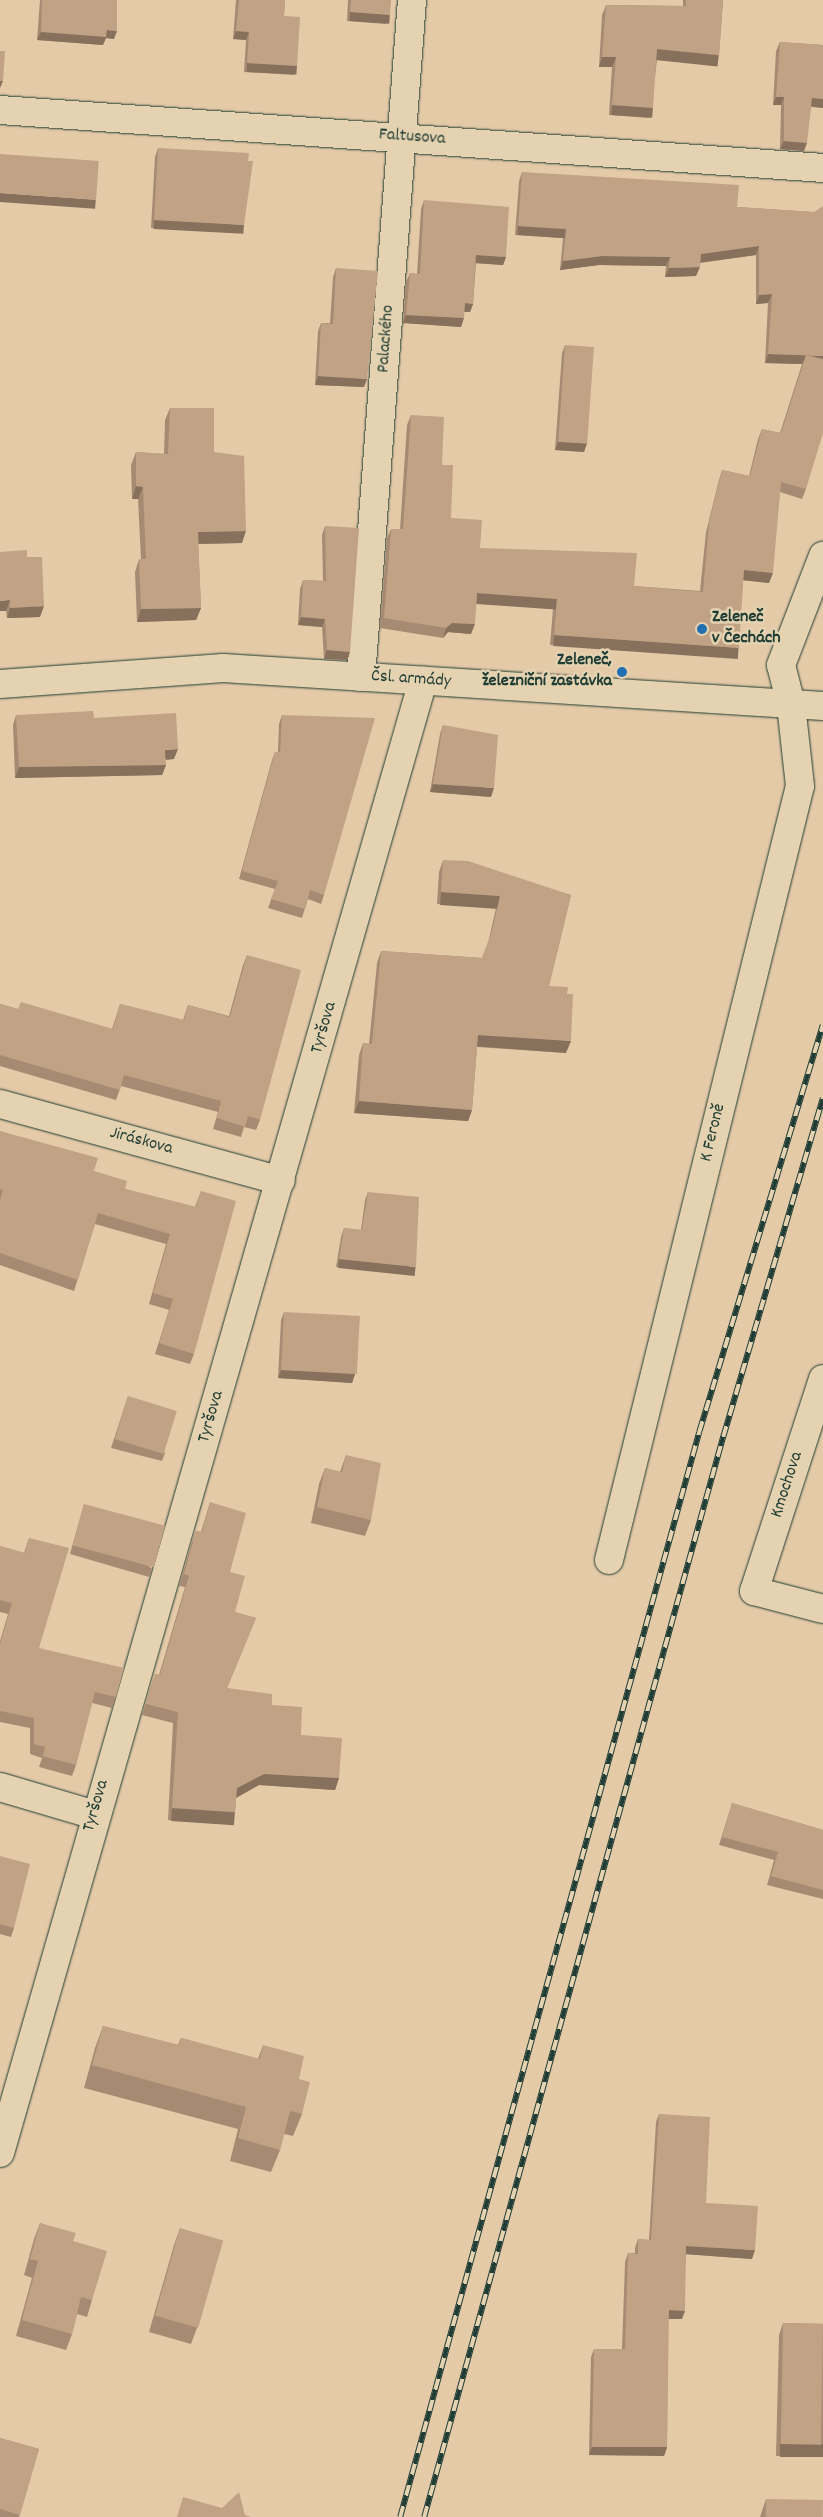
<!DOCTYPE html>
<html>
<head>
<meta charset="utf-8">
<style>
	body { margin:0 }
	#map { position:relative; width:823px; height:2517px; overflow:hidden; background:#e5caa8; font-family:Dekko,sans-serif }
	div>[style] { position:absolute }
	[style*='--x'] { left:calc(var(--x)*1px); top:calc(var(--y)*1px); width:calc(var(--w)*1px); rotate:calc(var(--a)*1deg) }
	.roads { filter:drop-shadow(0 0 1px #1f3d34) drop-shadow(0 0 1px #1f3d34) }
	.minor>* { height:28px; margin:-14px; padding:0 14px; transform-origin:14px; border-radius:14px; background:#e5d2b0 }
	.rail>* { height:5.5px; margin-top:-2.75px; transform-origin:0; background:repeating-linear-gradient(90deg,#e5d2b0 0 11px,#1f3d34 0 22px); box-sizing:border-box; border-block:1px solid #1f3d34 }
	.wall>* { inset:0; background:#a68b72 }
	.shaded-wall>* { inset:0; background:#87715c; transform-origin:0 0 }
	.building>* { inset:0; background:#c1a284; transform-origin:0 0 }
	.dots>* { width:14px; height:14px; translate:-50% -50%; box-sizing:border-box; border:2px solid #e5d2b0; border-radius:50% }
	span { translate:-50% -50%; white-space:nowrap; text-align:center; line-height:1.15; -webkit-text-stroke:5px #e5d2b0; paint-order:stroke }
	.street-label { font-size:18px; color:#1f3d34 }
	.poi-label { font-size:18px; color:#1f3d34; font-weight:700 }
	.left { translate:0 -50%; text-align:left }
	.right { translate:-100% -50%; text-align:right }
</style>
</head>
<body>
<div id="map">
	<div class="roads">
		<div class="minor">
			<div style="--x:0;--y:110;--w:825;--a:4.03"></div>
			<div style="--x:361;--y:677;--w:679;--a:-85.69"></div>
			<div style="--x:0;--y:684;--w:224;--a:-4.1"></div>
			<div style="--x:223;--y:668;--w:601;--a:3.62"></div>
			<div style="--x:0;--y:1104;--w:291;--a:15.3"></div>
			<div style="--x:823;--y:1379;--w:223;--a:108"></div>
			<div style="--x:754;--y:1591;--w:71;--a:14.6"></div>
			<div style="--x:609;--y:1560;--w:797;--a:-76.14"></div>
			<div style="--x:800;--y:786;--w:82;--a:-96.3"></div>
			<div style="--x:791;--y:704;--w:40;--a:-104.4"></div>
			<div style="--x:781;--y:665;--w:117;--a:-68.9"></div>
			<div style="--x:0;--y:1787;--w:99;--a:16.4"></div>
			<div style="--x:0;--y:2153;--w:1532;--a:-73.97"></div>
		</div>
	</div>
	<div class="rail">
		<div style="--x:400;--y:2517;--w:1125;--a:-74.59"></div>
		<div style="--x:699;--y:1432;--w:425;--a:-73.1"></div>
		<div style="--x:424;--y:2517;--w:1121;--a:-74.53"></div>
		<div style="--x:723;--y:1437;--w:353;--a:-73.6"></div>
	</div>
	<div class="wall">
		<div style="clip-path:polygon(40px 0,117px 0,114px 39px,106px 38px,103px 45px,37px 40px)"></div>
		<div style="clip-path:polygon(236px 0,285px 0,284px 16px,297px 66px,294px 75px,244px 72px,246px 40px,233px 39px)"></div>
		<div style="clip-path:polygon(348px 0,391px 0,386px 24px,347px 21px)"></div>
		<div style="clip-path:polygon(683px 0,723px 0,719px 55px,716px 65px,657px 60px,650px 118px,609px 115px,612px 67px,599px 67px,602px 15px,606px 5px,683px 6px)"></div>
		<div style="clip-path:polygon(780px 42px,823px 45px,823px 108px,811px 107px,804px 151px,780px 149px,781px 105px,773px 105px,776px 51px)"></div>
		<div style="clip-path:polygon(158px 148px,241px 233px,151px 228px,155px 157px)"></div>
		<div style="clip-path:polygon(522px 172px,737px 207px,814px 212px,806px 489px,802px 499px,780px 492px,769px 583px,743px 580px,735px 657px,550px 645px,553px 609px,476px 603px,471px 634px,448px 632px,443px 638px,380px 628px,387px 538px,391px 529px,400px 529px,407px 425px,411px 415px,442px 465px,451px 518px,480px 548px,634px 586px,700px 591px,706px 532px,719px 480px,722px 470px,749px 476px,758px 439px,762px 429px,780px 433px,802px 364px,765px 363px,768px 303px,756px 304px,756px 255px,700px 263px,696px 276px,665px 277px,666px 266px,599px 265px,560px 270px,563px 238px,515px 235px,519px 181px)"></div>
		<div style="clip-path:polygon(424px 200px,506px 257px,503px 265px,476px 263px,473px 304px,470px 312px,464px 312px,461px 327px,403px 323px,406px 282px,410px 273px,417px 274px,421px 209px)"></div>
		<div style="clip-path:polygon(336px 268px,364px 387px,315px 385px,318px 331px,321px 323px,330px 323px,333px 277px)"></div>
		<div style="clip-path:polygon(565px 345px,587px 443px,584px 452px,555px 450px,562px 353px)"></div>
		<div style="clip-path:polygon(170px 408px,214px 452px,242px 543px,198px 544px,201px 608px,196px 620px,137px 622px,135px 572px,139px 559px,141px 559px,138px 499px,132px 499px,131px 465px,136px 452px,164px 454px,165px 420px)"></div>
		<div style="clip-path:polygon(325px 526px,350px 652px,347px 660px,324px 659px,322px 627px,298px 625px,300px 589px,303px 580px,323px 581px,322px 535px)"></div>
		<div style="clip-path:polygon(27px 557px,40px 617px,7px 618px,6px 611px,0 611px)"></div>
		<div style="clip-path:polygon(16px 715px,94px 718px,174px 759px,165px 760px,166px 765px,162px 775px,15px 778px,13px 725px)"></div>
		<div style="clip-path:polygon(282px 715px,324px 895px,321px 904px,308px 899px,302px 918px,268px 908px,275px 889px,239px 879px,272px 760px,275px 752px,278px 752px,279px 724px)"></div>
		<div style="clip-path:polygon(443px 725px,491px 797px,430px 792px,440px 734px)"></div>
		<div style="clip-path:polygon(443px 860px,571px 895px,549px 986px,567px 994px,566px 1053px,477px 1047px,472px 1110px,468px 1121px,354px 1113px,359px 1055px,363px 1043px,369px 1044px,377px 963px,381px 951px,482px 958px,488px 943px,496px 908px,437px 904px,439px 872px)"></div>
		<div style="clip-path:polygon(247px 955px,260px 1120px,256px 1130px,244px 1127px,241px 1137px,213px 1129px,218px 1112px,121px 1086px,116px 1100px,0 1066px,0 1004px,18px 1009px,112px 1029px,120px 1004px,183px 1020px,188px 1005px,229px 1016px,243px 965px)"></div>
		<div style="clip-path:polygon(0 1131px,94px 1171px,125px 1189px,195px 1207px,201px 1191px,194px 1354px,190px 1364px,155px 1354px,169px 1310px,149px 1304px,166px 1244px,95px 1224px,74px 1291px,0 1265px)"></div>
		<div style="clip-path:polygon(368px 1192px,413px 1275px,336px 1267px,341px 1237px,344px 1228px,361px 1230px,365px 1200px)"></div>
		<div style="clip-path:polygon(284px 1312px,355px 1374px,352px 1383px,278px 1378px,281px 1320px)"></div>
		<div style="clip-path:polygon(128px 1396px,165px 1453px,162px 1461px,111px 1448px)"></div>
		<div style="clip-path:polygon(346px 1455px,371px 1520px,365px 1536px,311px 1523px,319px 1484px,325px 1468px,340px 1472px)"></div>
		<div style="clip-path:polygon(210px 1502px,230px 1572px,235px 1612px,256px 1618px,227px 1688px,272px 1705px,301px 1735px,339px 1778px,335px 1790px,259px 1785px,236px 1798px,235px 1812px,231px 1824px,168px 1820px,173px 1723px,142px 1715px,155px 1674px,159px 1675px,185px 1587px,179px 1586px,192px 1542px,196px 1531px,201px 1532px)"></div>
		<div style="clip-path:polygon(84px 1504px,152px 1569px,149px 1577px,70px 1554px)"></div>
		<div style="clip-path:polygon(29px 1538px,39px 1648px,116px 1697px,112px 1708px,92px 1703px,76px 1765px,72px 1776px,39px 1767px,42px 1758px,30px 1754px,30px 1728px,0 1722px,0 1641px,8px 1614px,0 1612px,0 1546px,24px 1553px)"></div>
		<div style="clip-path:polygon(732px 1803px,823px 1830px,823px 1899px,767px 1885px,774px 1860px,719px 1845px)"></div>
		<div style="clip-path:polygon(0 1856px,14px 1928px,11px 1937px,0 1934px)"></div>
		<div style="clip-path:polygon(103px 2026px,178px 2045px,181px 2038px,258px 2059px,263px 2045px,299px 2079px,302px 2114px,293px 2136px,284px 2134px,280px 2150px,271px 2172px,230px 2161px,238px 2129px,84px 2088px,95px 2048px)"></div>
		<div style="clip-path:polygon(659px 2114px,706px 2203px,752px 2259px,686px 2254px,682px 2319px,668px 2319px,667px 2447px,664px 2456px,589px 2455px,591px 2357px,594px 2349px,622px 2349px,625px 2262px,628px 2253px,635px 2253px,635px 2248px,638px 2239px,649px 2240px,656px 2122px)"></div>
		<div style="clip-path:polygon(40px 2223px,73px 2241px,92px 2300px,87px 2317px,77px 2314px,72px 2334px,66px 2350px,16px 2336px,32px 2278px,24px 2275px,34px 2239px)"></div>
		<div style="clip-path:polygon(180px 2228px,197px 2328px,191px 2344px,149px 2332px,174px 2245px)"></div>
		<div style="clip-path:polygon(783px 2323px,823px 2324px,823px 2456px,776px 2456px,779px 2335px)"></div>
		<div style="clip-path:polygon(0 2438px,39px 2449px,19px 2517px,0 2517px)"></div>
		<div style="clip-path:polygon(766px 2499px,823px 2517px,760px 2517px)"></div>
	</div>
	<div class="shaded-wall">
		<div style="left:350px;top:12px;width:40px;height:9px;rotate:4deg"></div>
		<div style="clip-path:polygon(107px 30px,117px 31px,114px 39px,106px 38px,103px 45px,37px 40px,41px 32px)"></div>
		<div style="clip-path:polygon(236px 31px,249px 32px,246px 40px,233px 39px)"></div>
		<div style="left:657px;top:49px;width:62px;height:11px;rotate:6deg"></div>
		<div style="clip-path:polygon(602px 57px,616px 57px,612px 67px,599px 67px)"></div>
		<div style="left:247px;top:63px;width:50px;height:9px;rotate:3deg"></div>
		<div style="clip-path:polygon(0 81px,3px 81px,0 88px)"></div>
		<div style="clip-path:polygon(776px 97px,784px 97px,781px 105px,773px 105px)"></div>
		<div style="clip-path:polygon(812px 98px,823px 99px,823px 108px,809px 106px)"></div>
		<div style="left:612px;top:105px;width:41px;height:10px;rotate:4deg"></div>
		<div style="clip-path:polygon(784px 141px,807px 143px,804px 151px,780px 149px)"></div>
		<div style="left:0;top:193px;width:96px;height:9px;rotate:4deg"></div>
		<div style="left:154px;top:220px;width:90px;height:9px;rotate:3deg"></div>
		<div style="left:518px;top:226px;width:48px;height:9px;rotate:4deg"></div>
		<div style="clip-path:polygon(759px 246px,756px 255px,697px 263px,701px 254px)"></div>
		<div style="clip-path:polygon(476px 255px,506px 257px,503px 265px,473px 263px)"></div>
		<div style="clip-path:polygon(602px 256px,670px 257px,666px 266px,599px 265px,560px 270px,563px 261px)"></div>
		<div style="clip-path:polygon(700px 267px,696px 276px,665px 277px,669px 268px)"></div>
		<div style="clip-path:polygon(772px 294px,768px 303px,756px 304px,759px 295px)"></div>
		<div style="clip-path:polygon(465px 303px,473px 304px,470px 312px,462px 312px)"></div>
		<div style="clip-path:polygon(406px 315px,464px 318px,461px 327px,403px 323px)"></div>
		<div style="clip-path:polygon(768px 354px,806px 355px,802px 364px,765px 363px)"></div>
		<div style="clip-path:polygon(806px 355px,823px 356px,823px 363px)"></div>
		<div style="clip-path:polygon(318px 376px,367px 379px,364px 387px,315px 385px)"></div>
		<div style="clip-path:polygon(558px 442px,587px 443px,584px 452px,555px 450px)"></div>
		<div style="clip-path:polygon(136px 486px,143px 487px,138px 499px,132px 499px)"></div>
		<div style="clip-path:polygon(246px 531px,242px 543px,193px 544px,198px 532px)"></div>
		<div style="clip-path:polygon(744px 570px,773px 573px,769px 583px,741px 580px)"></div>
		<div style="left:477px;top:593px;width:80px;height:11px;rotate:4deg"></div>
		<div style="clip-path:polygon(10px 600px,6px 611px,0 611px,0 601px)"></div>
		<div style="clip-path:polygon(44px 606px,40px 617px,7px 618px,10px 608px)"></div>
		<div style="clip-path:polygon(201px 608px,196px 620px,137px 622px,141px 609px)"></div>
		<div style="clip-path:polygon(301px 617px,325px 619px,322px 627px,298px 625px)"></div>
		<div style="clip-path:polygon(452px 623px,475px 624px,471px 634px,448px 632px,443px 638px,446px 628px)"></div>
		<div style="left:554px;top:635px;width:185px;height:11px;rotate:4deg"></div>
		<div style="clip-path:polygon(327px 650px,350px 652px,347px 660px,324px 659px)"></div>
		<div style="clip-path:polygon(178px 749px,174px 759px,161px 760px,165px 750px)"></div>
		<div style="clip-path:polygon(166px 765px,162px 775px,15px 778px,19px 767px)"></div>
		<div style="clip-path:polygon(433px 784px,494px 788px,491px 797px,430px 792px)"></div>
		<div style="left:441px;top:892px;width:59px;height:13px;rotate:4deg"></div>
		<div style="clip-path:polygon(478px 1035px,571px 1041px,566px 1053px,473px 1046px)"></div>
		<div style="clip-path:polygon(359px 1101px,472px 1110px,468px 1121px,354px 1113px)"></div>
		<div style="left:339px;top:1259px;width:77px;height:9px;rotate:6deg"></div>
		<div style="clip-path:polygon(281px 1370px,355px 1374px,352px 1383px,278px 1378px)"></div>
		<div style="clip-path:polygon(264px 1774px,339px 1778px,335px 1790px,259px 1785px,232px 1800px,237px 1788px)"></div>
		<div style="left:172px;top:1808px;width:63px;height:13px;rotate:4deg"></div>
		<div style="clip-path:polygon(686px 2246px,755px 2250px,752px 2259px,683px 2254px)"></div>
		<div style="clip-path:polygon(669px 2310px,685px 2311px,682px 2319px,665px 2319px)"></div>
		<div style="left:780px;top:2444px;width:43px;height:13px"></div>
		<div style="clip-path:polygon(592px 2447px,667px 2447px,664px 2456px,589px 2455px)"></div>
	</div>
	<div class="building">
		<div style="clip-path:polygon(42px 0,117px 0,117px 31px,107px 30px,106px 37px,41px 32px)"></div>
		<div style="clip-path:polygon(239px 0,285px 0,284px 16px,300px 17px,297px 66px,247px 63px,249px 32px,236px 31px)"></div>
		<div style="clip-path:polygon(351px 0,391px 0,390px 15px,350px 12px)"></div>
		<div style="clip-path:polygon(686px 0,723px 0,719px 55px,657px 49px,653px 108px,612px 105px,616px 57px,602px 57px,606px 5px,686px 6px)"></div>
		<div style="clip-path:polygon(780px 42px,823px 45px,823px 99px,812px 98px,807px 143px,784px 141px,784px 97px,776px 97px)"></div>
		<div style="clip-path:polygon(0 51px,5px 51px,3px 81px,0 81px)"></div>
		<div style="clip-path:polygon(158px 148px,249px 153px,248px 161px,253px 161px,244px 225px,154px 220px)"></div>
		<div style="left:0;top:154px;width:99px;height:39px;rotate:4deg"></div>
		<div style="clip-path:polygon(522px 172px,739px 185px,737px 207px,814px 212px,823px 206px,823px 356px,768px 354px,772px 294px,759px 295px,759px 246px,701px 254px,700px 267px,669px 268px,670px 257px,602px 256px,563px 261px,566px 229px,518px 226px)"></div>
		<div style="clip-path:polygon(424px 200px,509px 207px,506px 257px,476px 255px,473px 304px,465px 303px,464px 318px,406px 315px,410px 273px,420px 274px)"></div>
		<div style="clip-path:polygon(336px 268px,378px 271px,367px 379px,318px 376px,321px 323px,333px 324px)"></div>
		<div style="left:565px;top:345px;width:29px;height:97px;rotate:4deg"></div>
		<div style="clip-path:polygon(806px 355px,823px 359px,823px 433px,806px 489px,781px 482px,773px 573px,744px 570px,739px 648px,554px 635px,557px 599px,477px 593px,475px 624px,452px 623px,446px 628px,384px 618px,391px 529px,403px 529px,411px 415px,444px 417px,442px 465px,453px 465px,451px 518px,482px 520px,480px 548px,637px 553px,634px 586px,703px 592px,709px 522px,722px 470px,750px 476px,762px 429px,781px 433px)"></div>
		<div style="clip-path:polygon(170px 408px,214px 408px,214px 452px,244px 456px,246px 531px,198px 532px,201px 608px,141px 609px,139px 559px,146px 559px,143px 487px,136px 486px,136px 452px,168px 454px)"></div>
		<div style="clip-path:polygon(325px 526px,359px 528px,350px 652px,327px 650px,325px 619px,301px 617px,303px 580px,326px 581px)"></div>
		<div style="clip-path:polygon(27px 550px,27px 557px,42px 557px,44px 606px,10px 608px,10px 600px,0 601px,0 552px)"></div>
		<div style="clip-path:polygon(93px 711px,94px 718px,176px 713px,178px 749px,165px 750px,166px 765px,19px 767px,16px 715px)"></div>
		<div style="clip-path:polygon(282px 715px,375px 718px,324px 895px,310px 890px,305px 909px,271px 899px,278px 881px,242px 871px,275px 752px,280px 752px)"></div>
		<div style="clip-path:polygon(443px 725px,498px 735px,494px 788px,433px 784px)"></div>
		<div style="clip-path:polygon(443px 860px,468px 861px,571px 895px,549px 986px,568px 987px,567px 994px,573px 994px,571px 1041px,478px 1035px,472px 1110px,359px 1101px,363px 1043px,372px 1044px,381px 951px,482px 958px,492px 931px,500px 896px,441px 892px)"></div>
		<div style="clip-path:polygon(247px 955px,301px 970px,260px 1120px,248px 1116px,245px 1127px,217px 1118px,221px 1101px,124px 1075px,120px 1090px,0 1055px,0 1004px,18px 1009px,21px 1002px,113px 1029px,120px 1004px,184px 1020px,188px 1005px,230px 1017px)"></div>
		<div style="clip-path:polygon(0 1131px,98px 1158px,94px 1171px,127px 1181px,125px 1189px,196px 1207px,201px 1191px,236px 1201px,194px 1354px,159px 1343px,173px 1299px,153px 1293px,170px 1234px,98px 1213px,78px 1280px,0 1253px,0 1200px,3px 1190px,0 1189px)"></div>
		<div style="clip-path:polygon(368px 1192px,419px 1197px,416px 1267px,339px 1259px,344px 1228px,362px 1230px)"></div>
		<div style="left:284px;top:1312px;width:76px;height:58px;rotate:3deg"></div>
		<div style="left:128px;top:1396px;width:51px;height:45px;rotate:17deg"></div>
		<div style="clip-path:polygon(346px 1455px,381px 1463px,371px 1520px,317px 1507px,325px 1468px,342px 1472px)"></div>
		<div style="clip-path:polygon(210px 1502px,246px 1513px,230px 1572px,245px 1576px,235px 1612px,256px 1618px,227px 1688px,272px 1694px,272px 1705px,302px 1707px,301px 1735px,342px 1738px,339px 1778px,264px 1774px,237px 1788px,235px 1812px,172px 1808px,178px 1712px,146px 1704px,155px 1674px,160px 1675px,189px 1576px,184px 1574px,196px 1531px,202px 1532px)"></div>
		<div style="left:84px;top:1504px;width:84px;height:43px;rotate:15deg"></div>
		<div style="clip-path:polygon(29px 1538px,69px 1548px,39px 1648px,124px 1668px,116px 1697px,95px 1692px,76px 1765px,43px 1756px,45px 1747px,34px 1744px,34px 1718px,0 1711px,0 1644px,12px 1603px,0 1600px,0 1546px,25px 1553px)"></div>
		<div style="clip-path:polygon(732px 1803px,823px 1830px,823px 1890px,771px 1876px,778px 1852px,722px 1837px)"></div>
		<div style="clip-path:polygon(0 1856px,30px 1864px,14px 1928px,0 1924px)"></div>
		<div style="clip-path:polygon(103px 2026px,179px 2045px,181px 2038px,260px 2059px,263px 2045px,304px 2056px,299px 2079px,310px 2082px,302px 2114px,290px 2111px,280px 2150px,238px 2138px,246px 2107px,92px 2065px)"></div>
		<div style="clip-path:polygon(659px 2114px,710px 2117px,706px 2203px,758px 2206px,755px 2250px,686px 2246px,685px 2311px,669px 2310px,667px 2447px,592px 2447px,594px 2349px,625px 2349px,628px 2253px,638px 2254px,638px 2239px,651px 2240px)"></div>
		<div style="clip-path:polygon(40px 2223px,76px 2233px,73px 2241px,107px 2251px,92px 2300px,81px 2297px,72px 2334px,22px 2320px,38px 2261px,30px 2259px)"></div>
		<div style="left:180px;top:2228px;width:45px;height:91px;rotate:16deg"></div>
		<div style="left:783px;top:2323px;width:40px;height:121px;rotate:1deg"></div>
		<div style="clip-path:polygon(0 2438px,39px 2449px,20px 2515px,0 2509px)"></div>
		<div style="clip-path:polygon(239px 2492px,245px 2515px,251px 2517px,177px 2517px,183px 2497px,222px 2508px)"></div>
		<div style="left:766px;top:2499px;width:57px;height:18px;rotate:1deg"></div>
	</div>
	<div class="dots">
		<div style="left:702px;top:629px;background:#1f6fb2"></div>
		<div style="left:622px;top:672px;background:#1f6fb2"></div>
	</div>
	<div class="street-label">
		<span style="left:412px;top:138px;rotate:4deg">Faltusova</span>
		<span style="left:387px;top:339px;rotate:-86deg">Palackého</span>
		<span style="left:411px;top:680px;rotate:4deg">Čsl. armády</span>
		<span style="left:325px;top:1028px;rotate:-74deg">Tyršova</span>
		<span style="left:714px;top:1133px;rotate:-76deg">K Feroně</span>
		<span style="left:141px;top:1142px;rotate:15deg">Jiráskova</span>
		<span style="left:212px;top:1417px;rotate:-74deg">Tyršova</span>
		<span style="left:788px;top:1485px;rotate:-72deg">Kmochova</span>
		<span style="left:97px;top:1806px;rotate:-74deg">Tyršova</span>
	</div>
	<div class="poi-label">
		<span class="left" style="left:712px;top:629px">Zeleneč<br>v Čechách</span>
		<span class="right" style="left:612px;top:672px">Zeleneč,<br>železniční zastávka</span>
	</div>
</div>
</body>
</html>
